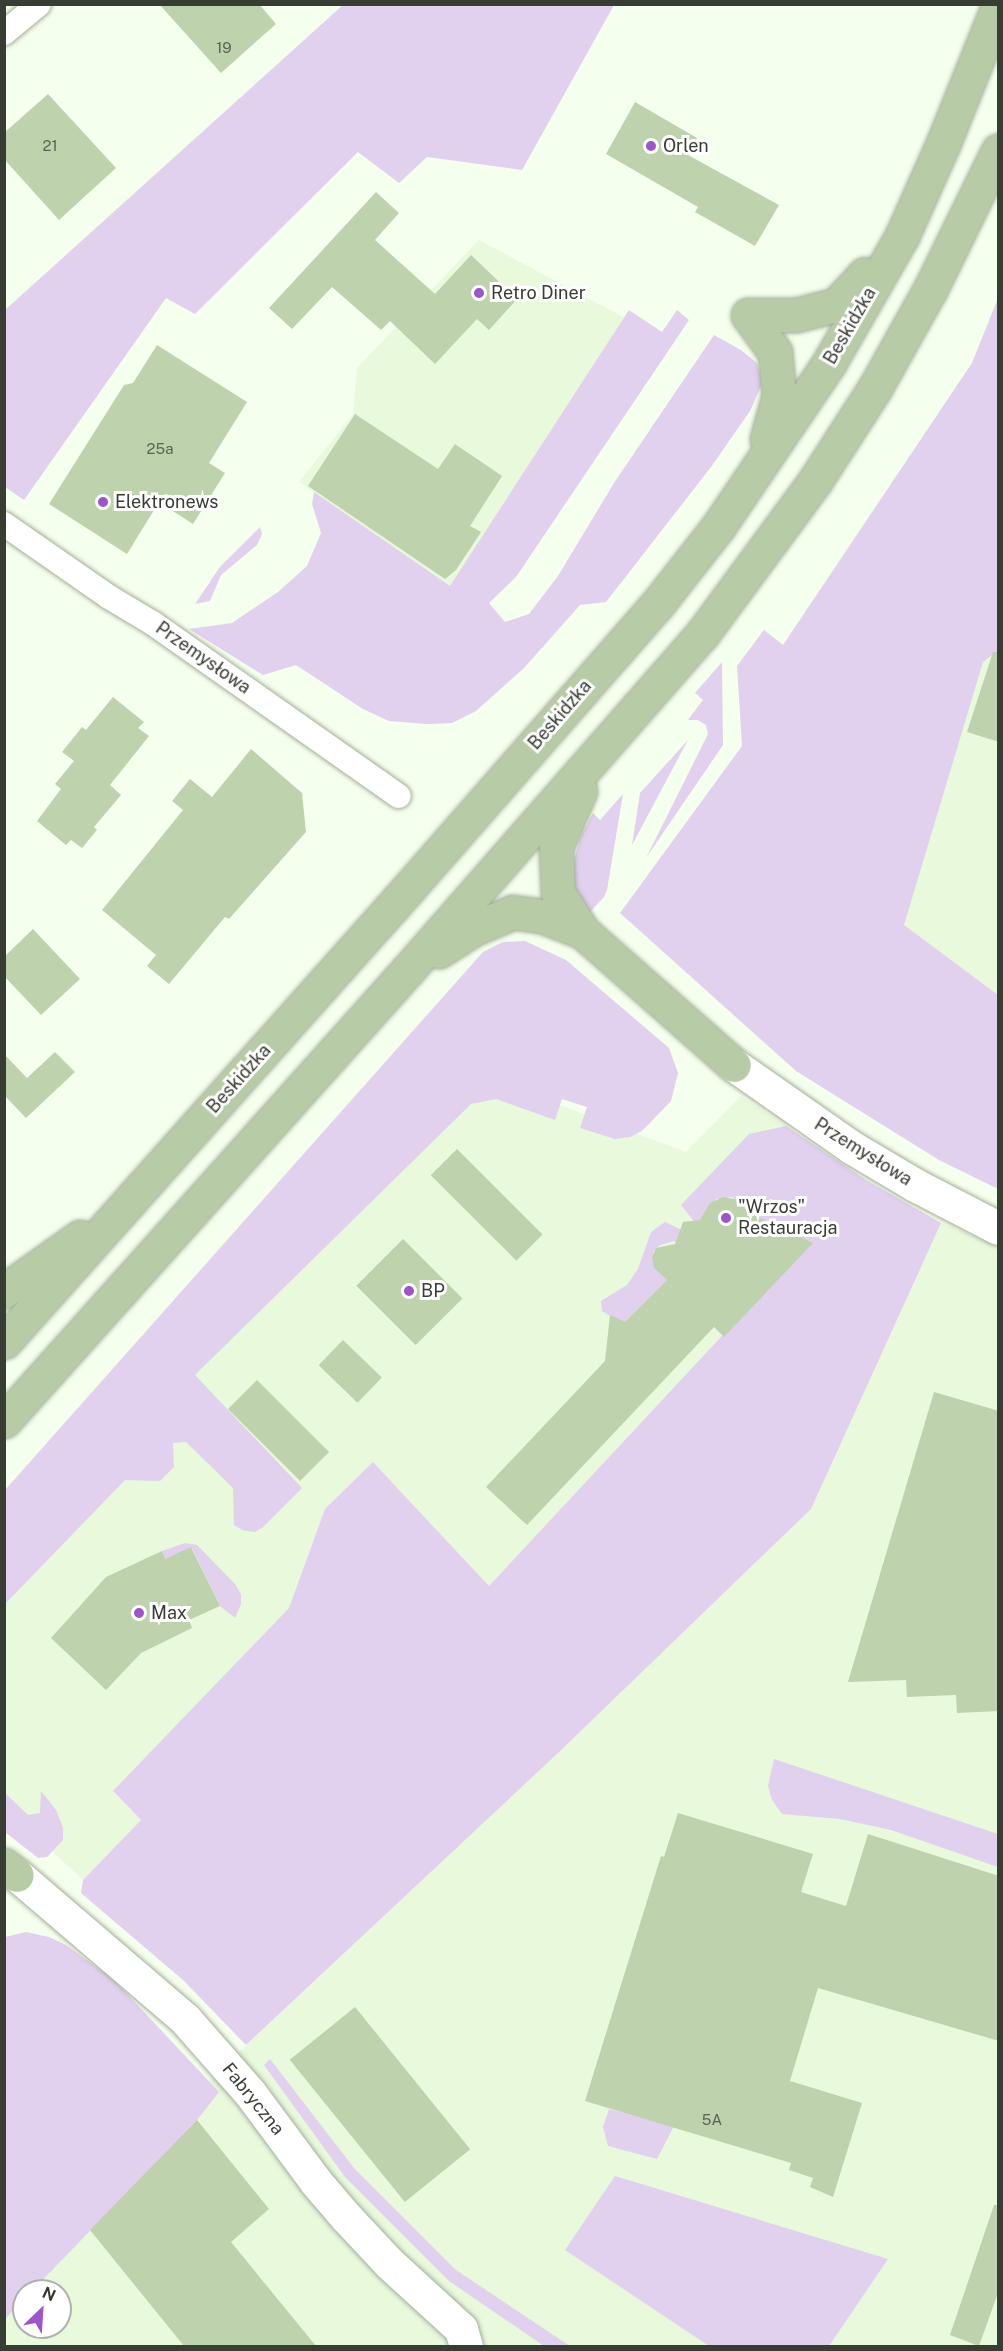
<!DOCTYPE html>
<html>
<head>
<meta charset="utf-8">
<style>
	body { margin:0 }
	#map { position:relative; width:1003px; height:2351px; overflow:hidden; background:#f5ffed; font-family:"Public Sans",sans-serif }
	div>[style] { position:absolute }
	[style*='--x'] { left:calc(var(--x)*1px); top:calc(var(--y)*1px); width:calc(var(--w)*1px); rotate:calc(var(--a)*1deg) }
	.built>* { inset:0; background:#e8f9dc }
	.green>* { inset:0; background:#e1d0ee }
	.building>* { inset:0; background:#bed2ae; transform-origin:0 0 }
	.roads { filter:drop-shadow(0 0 2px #a3ae9a) drop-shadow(0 0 2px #a3ae9a) }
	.street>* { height:24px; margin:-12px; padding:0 12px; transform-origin:12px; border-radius:12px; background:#fff }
	.secondary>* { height:33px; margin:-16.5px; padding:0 16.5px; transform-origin:16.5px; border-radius:16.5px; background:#fff }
	.primary>* { height:33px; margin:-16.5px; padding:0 16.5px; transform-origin:16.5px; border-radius:16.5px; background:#b7cba6 }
	.dots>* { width:16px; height:16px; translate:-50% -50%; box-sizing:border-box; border:3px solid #fff; border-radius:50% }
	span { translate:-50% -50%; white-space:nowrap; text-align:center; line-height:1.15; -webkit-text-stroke:6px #fff; paint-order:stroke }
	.number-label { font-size:15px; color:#5a6252 }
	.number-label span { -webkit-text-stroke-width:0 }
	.poi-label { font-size:18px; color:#383d34 }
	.left { translate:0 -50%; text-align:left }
	.street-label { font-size:18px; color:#383d34 }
	.frame { position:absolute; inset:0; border:6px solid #383d34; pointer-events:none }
	.north { position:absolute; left:12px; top:2279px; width:60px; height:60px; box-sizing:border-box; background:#fff; border:2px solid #afb1ae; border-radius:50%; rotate:25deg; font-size:16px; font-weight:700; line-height:24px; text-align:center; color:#383d34 }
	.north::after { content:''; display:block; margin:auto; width:21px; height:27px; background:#9e55c8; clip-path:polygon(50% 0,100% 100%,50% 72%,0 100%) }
</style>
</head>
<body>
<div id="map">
	<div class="built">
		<div style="clip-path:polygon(479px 240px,625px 318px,450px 587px,299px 482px,353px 414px,357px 368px)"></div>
		<div style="clip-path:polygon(998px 651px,998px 995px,903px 925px,983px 662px)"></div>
		<div style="clip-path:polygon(490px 1079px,686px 1152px,741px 1096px,866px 1180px,489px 1586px,394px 1484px,325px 1509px,289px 1608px,113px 1792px,141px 1820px,83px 1880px,5px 1807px,4px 1580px,195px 1375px)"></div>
		<div style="clip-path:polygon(evenodd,941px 1223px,998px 1246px,998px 2346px,5px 2346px,5px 2272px,558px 1753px,811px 1509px,941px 1223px,24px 2291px,60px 2291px,60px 2327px,24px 2327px,24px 2291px)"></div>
	</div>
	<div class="green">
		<div style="clip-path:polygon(344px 4px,614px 5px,522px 170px,427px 157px,399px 183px,358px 152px,195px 314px,166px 298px,24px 500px,5px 487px,5px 310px)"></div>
		<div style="clip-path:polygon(998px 298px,998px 651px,983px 662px,904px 925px,998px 995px,998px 1189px,939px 1160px,796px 1071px,620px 913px,742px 746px,737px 666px,764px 630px,783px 645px,972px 363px)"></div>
		<div style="clip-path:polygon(629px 310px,662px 332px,677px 310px,689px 320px,516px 577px,489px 603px,505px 622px,529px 614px,558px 576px,614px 483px,714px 335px,741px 350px,757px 363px,763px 382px,750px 411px,711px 467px,606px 602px,580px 605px,524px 668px,476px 711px,452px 723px,427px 724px,389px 721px,363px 709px,296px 665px,263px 675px,189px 629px,232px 623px,278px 592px,307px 566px,321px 533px,312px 504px,314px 492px,450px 586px)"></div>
		<div style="clip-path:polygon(260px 527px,262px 534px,257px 545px,221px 575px,210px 601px,195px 604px,220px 567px)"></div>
		<div style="clip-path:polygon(722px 662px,723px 745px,646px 858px,708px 734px,706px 725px,698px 720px,688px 720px,703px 700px,695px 693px)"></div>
		<div style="clip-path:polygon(688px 740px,632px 845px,640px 793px)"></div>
		<div style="clip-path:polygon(623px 794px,607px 890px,604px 897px,590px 912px,573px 887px,574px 861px,580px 838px,593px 813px,600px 820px)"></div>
		<div style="clip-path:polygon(525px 941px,566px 960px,669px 1048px,678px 1073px,671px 1101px,642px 1131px,630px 1137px,615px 1139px,580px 1128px,587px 1107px,562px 1099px,555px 1120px,496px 1099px,471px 1104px,195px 1375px,302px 1488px,263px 1527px,255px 1532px,242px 1530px,234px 1525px,233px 1488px,186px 1442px,173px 1443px,174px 1467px,160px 1481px,125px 1480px,5px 1604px,5px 1490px,483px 952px,503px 942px)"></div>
		<div style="clip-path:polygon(786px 1126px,866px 1180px,941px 1223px,811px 1509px,558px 1753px,246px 2045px,183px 1980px,81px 1893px,83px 1880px,141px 1820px,113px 1791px,289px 1608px,325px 1509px,373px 1462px,489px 1586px,809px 1242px,748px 1214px,744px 1206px,732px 1197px,716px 1199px,697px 1225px,681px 1205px,749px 1134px)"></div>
		<div style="clip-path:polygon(665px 1222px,680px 1229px,680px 1233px,677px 1243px,674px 1241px,660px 1245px,653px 1252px,653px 1261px,658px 1266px,655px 1269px,667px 1280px,623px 1324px,602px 1311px,601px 1301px,627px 1285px,638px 1269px,651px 1232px)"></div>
		<div style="clip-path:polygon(185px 1543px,197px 1545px,235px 1584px,241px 1594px,241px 1604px,235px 1618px,220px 1606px,192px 1548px,165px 1559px,162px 1551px)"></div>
		<div style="clip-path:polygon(774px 1759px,998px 1834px,998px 1867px,891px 1830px,840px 1819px,782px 1814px,772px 1800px,768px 1786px)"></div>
		<div style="clip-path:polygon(41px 1791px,56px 1810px,63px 1828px,63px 1840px,47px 1857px,38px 1858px,5px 1832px,4px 1792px,28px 1815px,40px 1813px)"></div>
		<div style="clip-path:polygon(26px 1932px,49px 1937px,66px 1945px,114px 1980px,219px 2092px,197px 2120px,32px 2291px,24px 2291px,24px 2299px,5px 2319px,5px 1937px)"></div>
		<div style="clip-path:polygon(270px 2059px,354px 2168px,456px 2270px,570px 2346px,544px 2346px,449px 2281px,345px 2177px,264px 2065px)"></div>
		<div style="clip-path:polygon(609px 2109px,674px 2126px,657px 2159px,608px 2146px,603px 2127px)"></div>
		<div style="clip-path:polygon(615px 2176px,888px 2259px,829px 2346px,709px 2346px,565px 2250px)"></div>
	</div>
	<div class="building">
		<div style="clip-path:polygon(159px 4px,259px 4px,276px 24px,221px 73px)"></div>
		<div style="clip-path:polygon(48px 94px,116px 168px,59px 220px,4px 159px,4px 133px)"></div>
		<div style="clip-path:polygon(635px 102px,697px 138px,688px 155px,779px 205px,755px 246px,695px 212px,698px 207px,606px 154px)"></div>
		<div style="clip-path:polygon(376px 192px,399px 213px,375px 240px,435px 294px,471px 255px,517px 299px,489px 330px,477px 319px,435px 364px,390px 321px,381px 330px,332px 287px,292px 329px,269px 308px)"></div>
		<div style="clip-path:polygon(157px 345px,247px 402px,209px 463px,225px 473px,193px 524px,159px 502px,127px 554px,49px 504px,124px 385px,133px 383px)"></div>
		<div style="clip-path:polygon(355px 414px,438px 469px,455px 444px,502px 476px,470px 526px,481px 532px,456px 570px,445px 579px,308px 486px)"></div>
		<div style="clip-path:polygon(993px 652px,999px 652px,999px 742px,967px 732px)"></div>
		<div style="clip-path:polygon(113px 697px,144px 722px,138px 728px,149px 736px,110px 785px,121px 795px,94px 827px,97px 830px,82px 848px,71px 840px,66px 845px,37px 821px,61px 789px,55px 784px,74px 761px,62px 752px,82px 727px,86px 730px)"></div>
		<div style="clip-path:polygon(251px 749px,302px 793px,306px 832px,229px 919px,225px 917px,169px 984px,147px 966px,156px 955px,102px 910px,183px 810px,172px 801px,190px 779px,212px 797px)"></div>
		<div style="clip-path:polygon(33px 929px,80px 979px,41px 1015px,4px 976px,4px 957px)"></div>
		<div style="clip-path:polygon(55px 1052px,75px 1072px,26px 1118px,4px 1095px,4px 1054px,27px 1078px)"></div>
		<div style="left:457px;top:1149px;width:121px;height:37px;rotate:45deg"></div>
		<div style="clip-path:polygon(723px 1197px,739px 1200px,748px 1212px,813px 1243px,724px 1337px,714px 1327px,527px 1525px,486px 1487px,605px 1361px,610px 1315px,625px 1322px,667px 1280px,654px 1268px,652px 1257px,656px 1248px,675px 1244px,683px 1222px,700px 1220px,710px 1203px)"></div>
		<div style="left:403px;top:1239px;width:84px;height:66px;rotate:45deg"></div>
		<div style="left:343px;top:1340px;width:54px;height:35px;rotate:44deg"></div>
		<div style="left:257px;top:1380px;width:102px;height:41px;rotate:45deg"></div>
		<div style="clip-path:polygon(934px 1392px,999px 1411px,999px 1711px,957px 1713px,956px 1695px,907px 1697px,906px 1680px,848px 1682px)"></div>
		<div style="clip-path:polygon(191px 1547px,220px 1606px,189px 1620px,192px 1628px,141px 1653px,106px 1690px,51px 1638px,106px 1577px,162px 1551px,165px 1559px)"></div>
		<div style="clip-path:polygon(678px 1813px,813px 1854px,801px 1892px,846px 1906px,868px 1834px,999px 1876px,999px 2041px,818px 1988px,790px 2081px,862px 2103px,833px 2197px,810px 2187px,813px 2178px,789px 2170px,791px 2163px,585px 2101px,661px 1856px,664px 1857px)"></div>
		<div style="left:355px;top:2007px;width:183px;height:84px;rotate:51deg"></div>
		<div style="clip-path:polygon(197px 2120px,269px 2209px,231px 2242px,316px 2346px,184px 2346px,90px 2230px)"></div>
		<div style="clip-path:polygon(994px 2205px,999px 2205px,999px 2290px,979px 2346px,950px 2335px)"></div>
	</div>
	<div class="roads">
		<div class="street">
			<div style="--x:4;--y:33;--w:45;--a:-39.6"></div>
			<div style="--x:4;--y:524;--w:128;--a:34.8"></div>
			<div style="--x:109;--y:597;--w:52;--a:31"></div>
			<div style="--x:154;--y:624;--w:299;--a:35.1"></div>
		</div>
		<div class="secondary">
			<div style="--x:734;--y:1065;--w:143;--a:35"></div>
			<div style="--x:851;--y:1147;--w:74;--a:30.7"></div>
			<div style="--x:915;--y:1185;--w:93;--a:27.4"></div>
			<div style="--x:17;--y:1875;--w:221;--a:40.6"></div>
			<div style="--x:185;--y:2019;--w:98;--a:48.7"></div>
			<div style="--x:250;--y:2093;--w:111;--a:53.4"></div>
			<div style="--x:316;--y:2182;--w:46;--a:49.4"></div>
			<div style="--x:346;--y:2217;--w:63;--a:46.9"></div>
			<div style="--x:389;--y:2263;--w:98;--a:42.5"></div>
			<div style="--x:461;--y:2329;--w:18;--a:74"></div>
		</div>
		<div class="primary">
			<div style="--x:748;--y:315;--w:48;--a:0"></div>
			<div style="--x:796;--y:315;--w:41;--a:-14"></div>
			<div style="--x:836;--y:305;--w:42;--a:-46.9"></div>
			<div style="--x:748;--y:315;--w:46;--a:53.9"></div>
			<div style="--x:775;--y:352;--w:44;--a:84.8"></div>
			<div style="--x:779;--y:396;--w:45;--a:105.6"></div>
			<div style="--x:580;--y:791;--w:61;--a:113.2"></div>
			<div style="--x:556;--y:847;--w:46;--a:87.5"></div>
			<div style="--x:558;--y:893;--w:46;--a:57.3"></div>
			<div style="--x:583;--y:932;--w:201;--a:41.4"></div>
			<div style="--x:439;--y:951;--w:40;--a:-32.9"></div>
			<div style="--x:473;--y:929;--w:43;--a:-23"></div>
			<div style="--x:513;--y:912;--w:29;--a:8"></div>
			<div style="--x:542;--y:916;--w:44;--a:21.3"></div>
			<div style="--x:4;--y:1291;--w:93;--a:-35.4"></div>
			<div style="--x:4;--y:1342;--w:607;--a:-48.27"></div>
			<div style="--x:408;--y:889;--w:376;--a:-48.8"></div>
			<div style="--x:656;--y:606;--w:100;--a:-51.9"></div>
			<div style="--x:718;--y:527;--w:198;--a:-55.9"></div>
			<div style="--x:829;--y:363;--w:146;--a:-60.1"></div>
			<div style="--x:902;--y:236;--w:101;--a:-66"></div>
			<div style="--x:943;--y:144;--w:148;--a:-68.1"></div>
			<div style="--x:4;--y:1421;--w:605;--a:-48.15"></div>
			<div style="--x:408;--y:970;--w:448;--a:-48.8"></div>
			<div style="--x:703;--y:633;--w:189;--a:-53.6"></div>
			<div style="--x:815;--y:481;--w:111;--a:-57.2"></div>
			<div style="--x:875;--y:388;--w:115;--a:-60.8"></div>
			<div style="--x:931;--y:288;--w:153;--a:-63.9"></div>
			<div style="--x:4;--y:1865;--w:16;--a:38"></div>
		</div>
	</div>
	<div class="dots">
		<div style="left:651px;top:146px;background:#9e55c8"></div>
		<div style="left:479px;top:293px;background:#9e55c8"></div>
		<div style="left:103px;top:502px;background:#9e55c8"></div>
		<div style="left:726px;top:1218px;background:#9e55c8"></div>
		<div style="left:409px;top:1291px;background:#9e55c8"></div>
		<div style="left:139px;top:1613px;background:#9e55c8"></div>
	</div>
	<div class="number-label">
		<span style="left:224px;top:48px">19</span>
		<span style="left:50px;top:146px">21</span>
		<span style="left:160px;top:449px">25a</span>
		<span style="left:712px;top:2120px">5A</span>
	</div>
	<div class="poi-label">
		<span class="left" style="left:663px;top:146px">Orlen</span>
		<span class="left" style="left:491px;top:293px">Retro Diner</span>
		<span class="left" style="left:115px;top:502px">Elektronews</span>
		<span class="left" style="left:738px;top:1218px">"Wrzos"<br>Restauracja</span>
		<span class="left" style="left:421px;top:1291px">BP</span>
		<span class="left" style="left:151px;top:1613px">Max</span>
	</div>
	<div class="street-label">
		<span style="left:850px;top:326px;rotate:-60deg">Beskidzka</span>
		<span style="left:203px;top:658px;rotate:35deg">Przemysłowa</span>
		<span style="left:560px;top:715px;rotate:-49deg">Beskidzka</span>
		<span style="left:239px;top:1079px;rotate:-48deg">Beskidzka</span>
		<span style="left:863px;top:1152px;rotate:32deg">Przemysłowa</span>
		<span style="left:253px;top:2099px;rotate:51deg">Fabryczna</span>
	</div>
	<div class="frame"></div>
	<div class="north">N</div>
</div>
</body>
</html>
